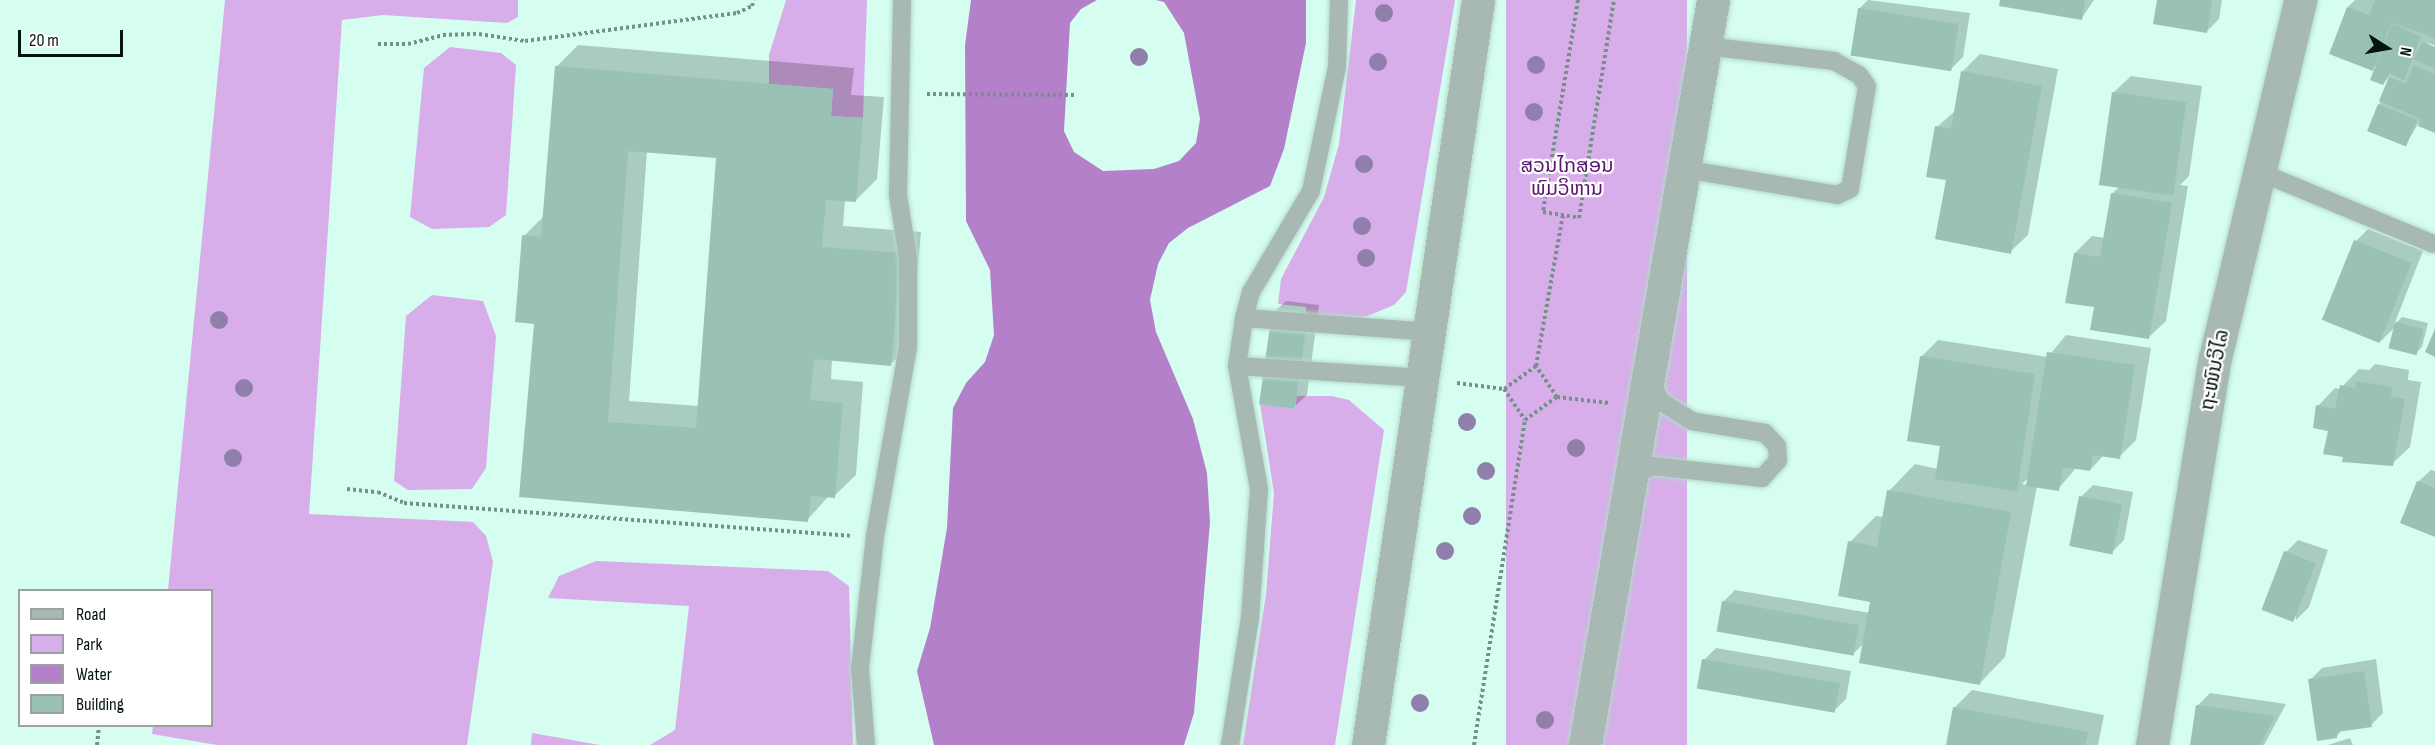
<!DOCTYPE html>
<html>
<head>
<meta charset="utf-8">
<style>
	body { margin:0 }
	#map { position:relative; width:2435px; height:745px; overflow:hidden; background:#d5fef1; font-family:"Sofia Sans Condensed","Noto Sans Lao",sans-serif }
	div>[style] { position:absolute }
	[style*='--x'] { left:calc(var(--x)*1px); top:calc(var(--y)*1px); width:calc(var(--w)*1px); rotate:calc(var(--a)*1deg) }
	.green>* { inset:0; background:#d7aee9; transform-origin:0 0 }
	.water>* { inset:0; background:#b480c9 }
	.shadow>* { inset:0; background:#0003 }
	.building>* { inset:0; background:#99c1b5; transform-origin:0 0 }
	.path>* { height:4px; margin-top:-2px; transform-origin:0; background:repeating-linear-gradient(90deg,#749188 0 3px,transparent 0 6px) }
	.roads { filter:drop-shadow(0 0 2px #b4d9cd) drop-shadow(0 0 2px #b4d9cd) }
	.service>* { height:18px; margin:-9px; padding:0 9px; transform-origin:9px; border-radius:9px; background:#a8b9b3 }
	.minor>* { height:33px; margin:-16.5px; padding:0 16.5px; transform-origin:16.5px; border-radius:16.5px; background:#a8b9b3 }
	.tertiary>* { height:33px; margin:-16.5px; padding:0 16.5px; transform-origin:16.5px; border-radius:16.5px; background:#a8b9b3 }
	.trees>* { width:18px; height:18px; margin:-9px; border-radius:50%; background:#907faa }
	span { translate:-50% -50%; white-space:nowrap; text-align:center; line-height:1.15; -webkit-text-stroke:4.5px #fff; paint-order:stroke }
	.park-label { font-size:20px; color:#58176f }
	.street-label { font-size:20px; color:#051410 }
	.legend { position:absolute; left:18px; top:589px; width:195px; height:138px; box-sizing:border-box; background:#fff; border:2px solid #9ba19f; margin:0; padding:8px 10px; list-style:none; font-size:18px; color:#051410 }
	.legend li { display:flex; align-items:center; gap:12px; height:30px }
	.legend b { width:30px; border:2px solid #9ba19f }
	.north { position:absolute; left:2357px; top:18px; width:60px; height:60px; -webkit-text-stroke:4px #fff; paint-order:stroke; rotate:101deg; font-size:16px; font-weight:700; line-height:24px; text-align:center; color:#051410 }
	.north::after { content:''; display:block; margin:auto; width:21px; height:27px; background:#051410; clip-path:polygon(50% 0,100% 100%,50% 72%,0 100%) }
	.scale { position:absolute; left:18px; top:30px; width:105px; height:27px; box-sizing:border-box; border:3px solid #051410; border-top:0; padding-left:8px; font-size:18px; line-height:21px; white-space:nowrap; color:#051410; -webkit-text-stroke:4px #fff; paint-order:stroke }
</style>
</head>
<body>
<div id="map">
	<div class="green">
		<div style="clip-path:polygon(225px 0,518px 0,518px 17px,507px 23px,383px 15px,342px 20px,309px 514px,473px 522px,486px 536px,493px 562px,467px 745px,217px 745px,152px 734px,153px 726px,212px 726px,212px 590px,168px 590px)"></div>
		<div style="clip-path:polygon(786px 0,867px 0,863px 118px,831px 116px,833px 89px,769px 84px,769px 55px)"></div>
		<div style="clip-path:polygon(1356px 0,1455px 0,1406px 292px,1394px 305px,1365px 317px,1306px 314px,1306px 307px,1278px 304px,1281px 279px,1324px 197px,1339px 144px)"></div>
		<div style="left:1506px;top:0;width:181px;height:755px"></div>
		<div style="clip-path:polygon(450px 47px,501px 53px,516px 65px,506px 215px,489px 227px,432px 229px,410px 217px,424px 68px)"></div>
		<div style="clip-path:polygon(432px 295px,483px 301px,496px 336px,486px 468px,472px 489px,408px 490px,394px 481px,406px 316px)"></div>
		<div style="clip-path:polygon(1297px 396px,1332px 396px,1349px 400px,1384px 430px,1335px 745px,1243px 745px,1266px 594px,1274px 493px,1260px 404px,1295px 409px)"></div>
		<div style="clip-path:polygon(596px 561px,828px 571px,849px 586px,853px 745px,650px 745px,675px 730px,689px 606px,548px 598px,559px 576px)"></div>
		<div style="clip-path:polygon(532px 733px,600px 745px,531px 745px)"></div>
	</div>
	<div class="water">
		<div style="clip-path:polygon(971px 0,1097px 0,1081px 9px,1070px 23px,1064px 131px,1074px 152px,1103px 171px,1154px 169px,1179px 161px,1196px 143px,1200px 119px,1184px 33px,1164px 2px,1156px 0,1306px 0,1306px 43px,1284px 149px,1270px 186px,1188px 228px,1169px 243px,1158px 264px,1150px 300px,1156px 332px,1193px 419px,1207px 473px,1210px 522px,1194px 713px,1184px 745px,934px 745px,917px 671px,930px 628px,947px 528px,953px 408px,966px 383px,985px 362px,994px 335px,990px 270px,966px 221px,965px 45px)"></div>
	</div>
	<div class="shadow">
		<div style="clip-path:polygon(1868px 0,1970px 13px,1963px 57px,1950px 70px,1859px 9px)"></div>
		<div style="clip-path:polygon(2001px 0,2094px 0,2081px 19px)"></div>
		<div style="clip-path:polygon(2158px 0,2222px 0,2219px 19px,2207px 31px)"></div>
		<div style="clip-path:polygon(2355px 0,2435px 0,2435px 46px,2426px 42px,2435px 49px,2435px 131px,2418px 124px,2406px 144px,2379px 105px,2391px 75px,2383px 84px,2379px 63px,2372px 69px,2348px 7px)"></div>
		<div style="clip-path:polygon(evenodd,578px 45px,854px 68px,851px 95px,884px 97px,877px 179px,856px 200px,845px 200px,843px 226px,921px 232px,912px 343px,891px 364px,832px 359px,831px 379px,863px 382px,856px 475px,834px 496px,829px 496px,807px 520px,521px 496px,535px 323px,524px 236px,544px 216px,556px 67px,578px 45px,647px 151px,718px 156px,699px 406px,629px 401px,647px 151px)"></div>
		<div style="clip-path:polygon(1980px 54px,2058px 69px,2028px 235px,2010px 252px,1948px 179px,1937px 127px,1956px 110px,1962px 72px)"></div>
		<div style="clip-path:polygon(2131px 76px,2202px 86px,2189px 176px,2180px 185px,2188px 186px,2166px 321px,2148px 338px,2096px 306px,2075px 253px,2092px 236px,2105px 238px,2112px 194px,2120px 186px,2113px 93px)"></div>
		<div style="clip-path:polygon(2368px 229px,2423px 251px,2394px 325px,2402px 317px,2428px 323px,2422px 347px,2416px 353px,2396px 326px,2380px 342px,2356px 241px)"></div>
		<div style="clip-path:polygon(1286px 301px,1319px 305px,1307px 395px,1294px 407px,1273px 313px)"></div>
		<div style="clip-path:polygon(evenodd,2066px 335px,2151px 348px,2136px 440px,2119px 457px,2104px 455px,2090px 470px,2076px 468px,2058px 489px,2037px 486px,2005px 657px,1979px 684px,1864px 643px,1853px 654px,1723px 602px,1735px 590px,1870px 613px,1872px 601px,1850px 542px,1876px 516px,1884px 517px,1889px 491px,1915px 464px,1938px 469px,1942px 445px,1921px 357px,1938px 340px,2048px 357px,2066px 335px,2029px 477px,2028px 485px,2022px 484px,2029px 477px)"></div>
		<div style="clip-path:polygon(2375px 364px,2409px 370px,2408px 380px,2421px 382px,2410px 447px,2392px 464px,2345px 456px,2318px 406px,2335px 388px,2340px 389px,2359px 369px,2369px 370px)"></div>
		<div style="clip-path:polygon(2431px 470px,2435px 471px,2435px 536px,2418px 482px)"></div>
		<div style="clip-path:polygon(2093px 485px,2133px 492px,2124px 540px,2112px 552px,2081px 497px)"></div>
		<div style="clip-path:polygon(2298px 540px,2328px 550px,2309px 607px,2296px 620px,2286px 552px)"></div>
		<div style="clip-path:polygon(1716px 648px,1851px 671px,1846px 699px,1834px 711px,1704px 660px)"></div>
		<div style="clip-path:polygon(2376px 659px,2383px 713px,2371px 725px,2343px 729px,2337px 736px,2310px 680px,2322px 668px)"></div>
		<div style="clip-path:polygon(1972px 690px,2104px 715px,2098px 745px,1947px 745px,1954px 708px)"></div>
		<div style="clip-path:polygon(2210px 693px,2286px 704px,2264px 745px,2192px 745px,2198px 705px)"></div>
		<div style="clip-path:polygon(2350px 738px,2353px 745px,2328px 745px)"></div>
	</div>
	<div class="building">
		<div style="clip-path:polygon(2000px 0,2085px 0,2082px 20px,1999px 6px)"></div>
		<div style="clip-path:polygon(2157px 0,2212px 0,2207px 33px,2153px 24px)"></div>
		<div style="clip-path:polygon(2375px 0,2435px 0,2435px 38px,2387px 21px,2391px 23px,2373px 71px,2329px 54px,2347px 7px,2369px 15px)"></div>
		<div style="left:1858px;top:8px;width:102px;height:48px;rotate:9deg"></div>
		<div style="clip-path:polygon(2392px 24px,2421px 36px,2404px 80px,2389px 73px,2383px 85px,2370px 80px)"></div>
		<div style="clip-path:polygon(2422px 42px,2435px 47px,2435px 69px,2414px 59px)"></div>
		<div style="clip-path:polygon(2414px 65px,2435px 74px,2435px 133px,2418px 126px,2421px 119px,2379px 101px,2389px 77px,2406px 84px)"></div>
		<div style="clip-path:polygon(evenodd,555px 66px,833px 89px,831px 116px,863px 118px,856px 202px,826px 200px,822px 247px,901px 253px,891px 366px,814px 359px,810px 400px,843px 403px,835px 498px,811px 496px,808px 522px,519px 497px,534px 324px,515px 322px,522px 235px,541px 237px,555px 66px,628px 151px,716px 158px,696px 428px,608px 422px,628px 151px)"></div>
		<div style="clip-path:polygon(1961px 71px,2042px 86px,2011px 254px,1935px 239px,1946px 180px,1926px 177px,1935px 126px,1951px 129px)"></div>
		<div style="left:2112px;top:92px;width:75px;height:94px;rotate:8deg"></div>
		<div style="left:2378px;top:104px;width:42px;height:29px;rotate:22deg"></div>
		<div style="clip-path:polygon(2111px 193px,2172px 203px,2149px 339px,2090px 330px,2094px 307px,2065px 303px,2074px 253px,2100px 257px)"></div>
		<div style="left:2354px;top:240px;width:62px;height:86px;rotate:22deg"></div>
		<div style="left:1272px;top:312px;width:36px;height:93px;rotate:8deg"></div>
		<div style="left:2395px;top:322px;width:29px;height:27px;rotate:14deg"></div>
		<div style="clip-path:polygon(2435px 329px,2435px 357px,2425px 352px)"></div>
		<div style="clip-path:polygon(2047px 352px,2135px 365px,2120px 459px,2093px 455px,2090px 471px,2063px 467px,2059px 491px,2026px 486px)"></div>
		<div style="clip-path:polygon(1920px 356px,2035px 374px,2017px 491px,1935px 479px,1940px 446px,1907px 441px)"></div>
		<div style="clip-path:polygon(2356px 381px,2392px 387px,2391px 397px,2405px 399px,2393px 466px,2342px 462px,2343px 457px,2323px 454px,2328px 431px,2313px 428px,2316px 405px,2335px 409px,2340px 385px,2355px 388px)"></div>
		<div style="clip-path:polygon(2417px 481px,2435px 488px,2435px 537px,2400px 523px)"></div>
		<div style="clip-path:polygon(1887px 490px,2011px 512px,1980px 685px,1859px 663px,1870px 602px,1838px 596px,1848px 541px,1877px 547px)"></div>
		<div style="left:2079px;top:496px;width:44px;height:51px;rotate:11deg"></div>
		<div style="left:2284px;top:551px;width:34px;height:63px;rotate:21deg"></div>
		<div style="left:1722px;top:601px;width:139px;height:31px;rotate:10deg"></div>
		<div style="left:1702px;top:659px;width:140px;height:30px;rotate:10deg"></div>
		<div style="clip-path:polygon(2364px 671px,2372px 727px,2337px 732px,2337px 738px,2317px 741px,2308px 679px)"></div>
		<div style="clip-path:polygon(2196px 705px,2275px 716px,2260px 745px,2190px 745px)"></div>
		<div style="clip-path:polygon(1953px 707px,2088px 732px,2085px 745px,1946px 745px)"></div>
	</div>
	<div class="path">
		<div style="--x:1578;--y:0;--w:215;--a:99.4"></div>
		<div style="--x:1543;--y:212;--w:36;--a:9"></div>
		<div style="--x:1579;--y:218;--w:221;--a:-80.9"></div>
		<div style="--x:378;--y:44;--w:30;--a:0"></div>
		<div style="--x:408;--y:44;--w:36;--a:-14"></div>
		<div style="--x:443;--y:35;--w:36;--a:-2"></div>
		<div style="--x:479;--y:34;--w:47;--a:8.7"></div>
		<div style="--x:525;--y:41;--w:214;--a:-7.5"></div>
		<div style="--x:737;--y:13;--w:17;--a:-25"></div>
		<div style="--x:752;--y:6;--w:6;--a:-72"></div>
		<div style="--x:927;--y:94;--w:149;--a:0.4"></div>
		<div style="--x:1536;--y:366;--w:39;--a:144"></div>
		<div style="--x:1504;--y:389;--w:37;--a:56"></div>
		<div style="--x:1525;--y:420;--w:39;--a:-36"></div>
		<div style="--x:1557;--y:397;--w:37;--a:-124"></div>
		<div style="--x:1536;--y:366;--w:153;--a:-79.9"></div>
		<div style="--x:1457;--y:383;--w:47;--a:7.3"></div>
		<div style="--x:1557;--y:397;--w:52;--a:6.6"></div>
		<div style="--x:347;--y:489;--w:31;--a:6"></div>
		<div style="--x:378;--y:492;--w:28;--a:23"></div>
		<div style="--x:404;--y:503;--w:447;--a:4.2"></div>
		<div style="--x:97;--y:745;--w:19;--a:-84"></div>
		<div style="--x:1474;--y:745;--w:329;--a:-81.1"></div>
	</div>
	<div class="roads">
		<div class="service">
			<div style="--x:1684;--y:169;--w:155;--a:9.6"></div>
			<div style="--x:1837;--y:195;--w:14;--a:-25"></div>
			<div style="--x:1850;--y:189;--w:104;--a:-80.6"></div>
			<div style="--x:1867;--y:86;--w:14;--a:-126"></div>
			<div style="--x:1859;--y:75;--w:29;--a:-151"></div>
			<div style="--x:1834;--y:61;--w:130;--a:-173.4"></div>
			<div style="--x:2262;--y:173;--w:185;--a:22.5"></div>
			<div style="--x:1244;--y:318;--w:188;--a:4.3"></div>
			<div style="--x:1237;--y:366;--w:187;--a:3.7"></div>
			<div style="--x:1631;--y:477;--w:24;--a:-28"></div>
			<div style="--x:1652;--y:466;--w:111;--a:6.2"></div>
			<div style="--x:1762;--y:478;--w:24;--a:-48"></div>
			<div style="--x:1778;--y:460;--w:14;--a:-94"></div>
			<div style="--x:1777;--y:446;--w:18;--a:-133"></div>
			<div style="--x:1765;--y:433;--w:74;--a:-170.7"></div>
			<div style="--x:1692;--y:421;--w:36;--a:-148"></div>
			<div style="--x:1661;--y:402;--w:25;--a:-117"></div>
			<div style="--x:866;--y:745;--w:77;--a:-94.5"></div>
			<div style="--x:860;--y:668;--w:133;--a:-83.5"></div>
			<div style="--x:875;--y:536;--w:192;--a:-80.1"></div>
			<div style="--x:908;--y:347;--w:89;--a:-90"></div>
			<div style="--x:908;--y:258;--w:64;--a:-99"></div>
			<div style="--x:898;--y:195;--w:195;--a:-88.8"></div>
			<div style="--x:1230;--y:745;--w:129;--a:-81.1"></div>
			<div style="--x:1250;--y:618;--w:129;--a:-86"></div>
			<div style="--x:1259;--y:489;--w:125;--a:-100.1"></div>
			<div style="--x:1237;--y:366;--w:49;--a:-81.7"></div>
			<div style="--x:1244;--y:318;--w:27;--a:-75"></div>
			<div style="--x:1251;--y:292;--w:117;--a:-59.3"></div>
			<div style="--x:1311;--y:191;--w:127;--a:-78.2"></div>
			<div style="--x:1337;--y:67;--w:67;--a:-88.3"></div>
		</div>
		<div class="minor">
			<div style="--x:2152;--y:745;--w:392;--a:-80.8"></div>
			<div style="--x:2215;--y:358;--w:368;--a:-76.6"></div>
		</div>
		<div class="tertiary">
			<div style="--x:1368;--y:745;--w:753;--a:-81.6"></div>
			<div style="--x:1585;--y:745;--w:756;--a:-80.25"></div>
		</div>
	</div>
	<div class="trees">
		<div style="left:1384px;top:13px"></div>
		<div style="left:1139px;top:57px"></div>
		<div style="left:1378px;top:62px"></div>
		<div style="left:1536px;top:65px"></div>
		<div style="left:1534px;top:112px"></div>
		<div style="left:1364px;top:164px"></div>
		<div style="left:1362px;top:226px"></div>
		<div style="left:1366px;top:258px"></div>
		<div style="left:219px;top:320px"></div>
		<div style="left:244px;top:388px"></div>
		<div style="left:1467px;top:422px"></div>
		<div style="left:1576px;top:448px"></div>
		<div style="left:233px;top:458px"></div>
		<div style="left:1486px;top:471px"></div>
		<div style="left:1472px;top:516px"></div>
		<div style="left:1445px;top:551px"></div>
		<div style="left:1420px;top:703px"></div>
		<div style="left:1545px;top:720px"></div>
	</div>
	<div class="park-label">
		<span style="left:1567px;top:178px">ສວນໄກສອນ<br>ພົມວິຫານ</span>
	</div>
	<div class="street-label">
		<span style="left:2215px;top:370px;rotate:-79deg">ຖະໜົນວິໄລ</span>
	</div>
	<ul class="legend">
	<li><b style="height:8px;background:#a8b9b3"></b>Road</li>
	<li><b style="height:16px;background:#d7aee9"></b>Park</li>
	<li><b style="height:16px;background:#b480c9"></b>Water</li>
	<li><b style="height:16px;background:#99c1b5"></b>Building</li>
	</ul>
	<div class="north">N</div>
	<div class="scale">20 m</div>
</div>
</body>
</html>
